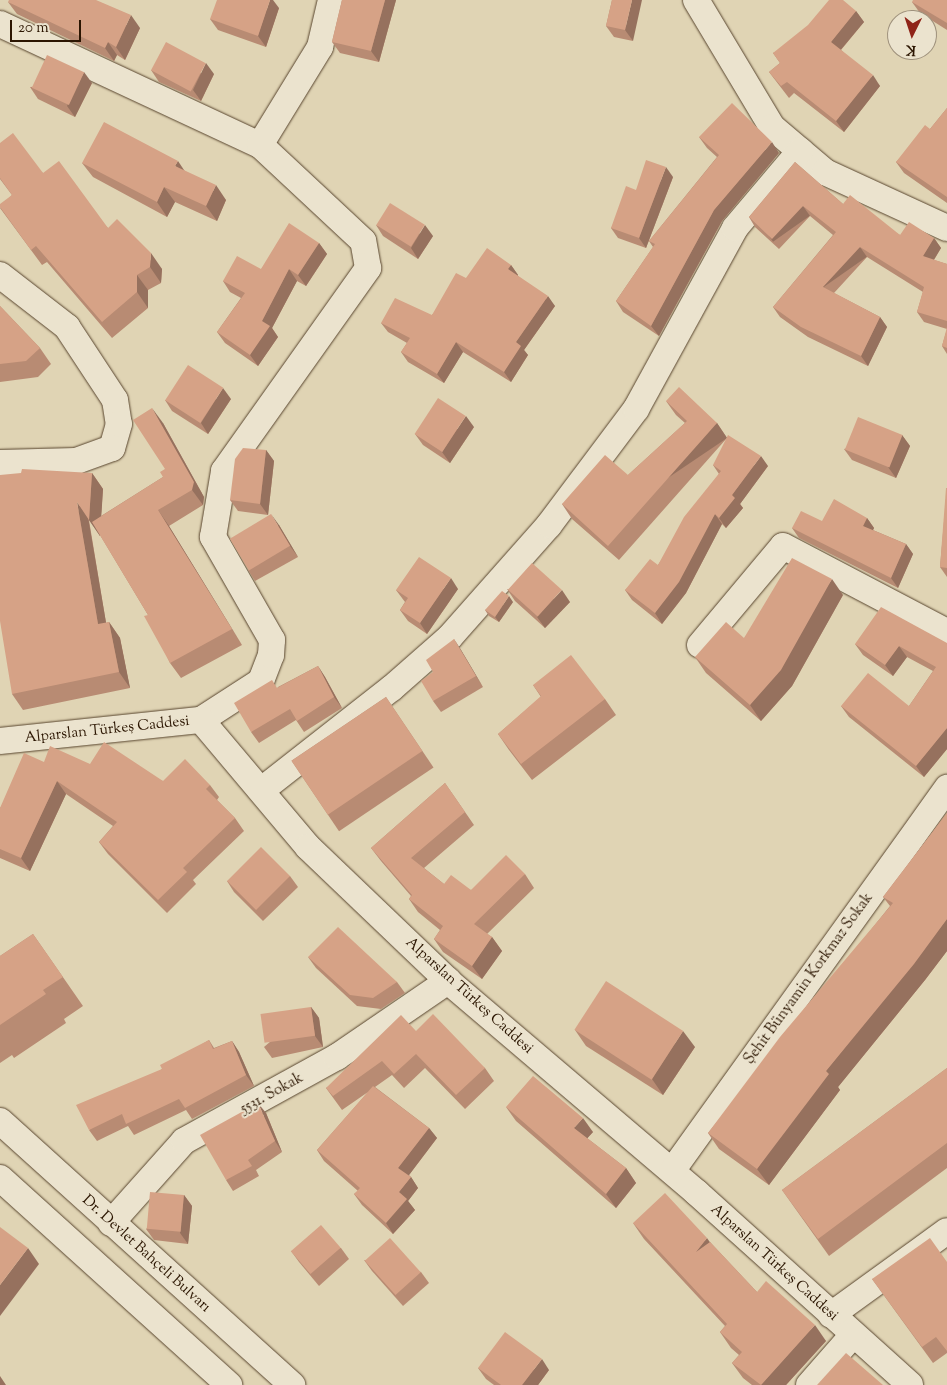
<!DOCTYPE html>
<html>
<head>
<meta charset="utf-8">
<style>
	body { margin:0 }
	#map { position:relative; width:947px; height:1385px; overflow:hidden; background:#e0d4b4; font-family:"Sorts Mill Goudy",serif }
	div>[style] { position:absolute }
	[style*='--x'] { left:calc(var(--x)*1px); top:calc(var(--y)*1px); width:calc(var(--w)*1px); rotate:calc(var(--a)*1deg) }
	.roads { filter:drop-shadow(0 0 1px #58452e) drop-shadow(0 0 1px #58452e) }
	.street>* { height:26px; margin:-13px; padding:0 13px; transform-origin:13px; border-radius:13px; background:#ebe3ce }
	.wall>* { inset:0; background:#b88b73; transform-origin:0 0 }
	.shaded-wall>* { inset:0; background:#96715e; transform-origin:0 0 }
	.building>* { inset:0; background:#d6a286; transform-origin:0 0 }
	span { translate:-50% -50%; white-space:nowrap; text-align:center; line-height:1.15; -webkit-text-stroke:4px #ebe3ce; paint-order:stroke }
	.street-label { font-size:15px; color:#2b1501 }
	.north { position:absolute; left:887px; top:10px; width:50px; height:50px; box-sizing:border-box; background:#ebe3ce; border:1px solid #9e917c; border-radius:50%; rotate:184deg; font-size:14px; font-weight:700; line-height:20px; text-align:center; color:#2b1501 }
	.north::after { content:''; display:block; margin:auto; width:18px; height:22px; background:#8f2418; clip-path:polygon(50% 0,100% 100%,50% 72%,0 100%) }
	.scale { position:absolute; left:10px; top:20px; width:71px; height:22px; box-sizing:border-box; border:2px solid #2b1501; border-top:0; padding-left:6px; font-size:15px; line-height:18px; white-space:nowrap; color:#2b1501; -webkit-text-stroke:4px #ebe3ce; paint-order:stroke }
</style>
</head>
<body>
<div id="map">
	<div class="roads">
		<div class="street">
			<div style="--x:696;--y:0;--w:148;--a:59.1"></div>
			<div style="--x:772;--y:127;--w:70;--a:40.3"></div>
			<div style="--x:825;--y:172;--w:134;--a:24.7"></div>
			<div style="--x:0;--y:24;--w:287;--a:25"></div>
			<div style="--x:0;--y:275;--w:85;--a:37.8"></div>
			<div style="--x:67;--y:327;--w:87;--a:56.7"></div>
			<div style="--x:115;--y:400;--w:24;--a:81"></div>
			<div style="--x:119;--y:424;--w:25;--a:106"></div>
			<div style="--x:112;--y:448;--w:38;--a:160"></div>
			<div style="--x:76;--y:461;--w:76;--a:178.5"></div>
			<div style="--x:700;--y:645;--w:129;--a:-50"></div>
			<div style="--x:783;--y:546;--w:185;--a:27.7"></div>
			<div style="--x:201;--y:720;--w:72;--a:-33"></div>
			<div style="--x:261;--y:681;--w:28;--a:-69"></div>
			<div style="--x:271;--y:655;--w:15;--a:-86"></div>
			<div style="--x:272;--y:640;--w:119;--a:-119.8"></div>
			<div style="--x:213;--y:537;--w:67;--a:-80.5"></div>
			<div style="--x:224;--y:471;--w:249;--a:-54.6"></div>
			<div style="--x:368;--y:268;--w:27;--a:-100"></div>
			<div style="--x:363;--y:241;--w:141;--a:-137"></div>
			<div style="--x:260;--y:145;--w:115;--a:-58.5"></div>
			<div style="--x:320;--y:47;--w:48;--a:-76.8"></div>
			<div style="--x:0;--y:741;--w:202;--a:-6"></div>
			<div style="--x:201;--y:720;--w:166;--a:49.9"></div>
			<div style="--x:308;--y:847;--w:194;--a:43.7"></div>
			<div style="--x:448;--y:981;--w:326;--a:40.4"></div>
			<div style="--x:696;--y:1192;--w:288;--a:42"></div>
			<div style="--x:263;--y:789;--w:164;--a:-38.1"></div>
			<div style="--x:392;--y:688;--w:77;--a:-41.3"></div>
			<div style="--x:450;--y:637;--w:149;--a:-48.5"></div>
			<div style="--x:549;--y:525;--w:145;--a:-53.1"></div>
			<div style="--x:636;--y:409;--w:206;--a:-61.3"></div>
			<div style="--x:735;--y:228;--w:101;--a:-49.8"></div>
			<div style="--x:0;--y:1121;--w:394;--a:42.1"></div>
			<div style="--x:672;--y:1171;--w:472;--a:-54.3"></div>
			<div style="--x:0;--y:1178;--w:309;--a:42.1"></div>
			<div style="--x:111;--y:1223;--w:110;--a:-48.3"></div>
			<div style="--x:184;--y:1141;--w:175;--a:-28.8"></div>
			<div style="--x:337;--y:1057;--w:135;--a:-34.4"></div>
			<div style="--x:831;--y:1315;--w:143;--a:-35.9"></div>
			<div style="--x:809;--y:1385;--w:67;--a:-48.7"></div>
		</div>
	</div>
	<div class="wall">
		<div style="clip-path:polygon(342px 0,396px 0,379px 62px,340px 53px,332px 42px)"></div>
		<div style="clip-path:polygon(612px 0,633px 41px,614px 37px,606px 26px)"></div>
		<div style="clip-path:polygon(947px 0,947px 30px,920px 13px,912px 2px)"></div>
		<div style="clip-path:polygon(8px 2px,140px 28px,125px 60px,117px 55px,114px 61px,17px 14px)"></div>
		<div style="clip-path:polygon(279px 8px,266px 47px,218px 30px,210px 19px)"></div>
		<div style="clip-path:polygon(856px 11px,864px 22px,841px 50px,880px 86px,844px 132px,794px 93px,789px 98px,769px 72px,780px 63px,773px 53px)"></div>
		<div style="clip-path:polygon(151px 70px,214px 74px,201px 101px,159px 82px)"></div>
		<div style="clip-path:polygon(92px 83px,75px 117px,38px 99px,30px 87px)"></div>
		<div style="clip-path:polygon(947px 108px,947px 203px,904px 173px,896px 162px,930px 129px)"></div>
		<div style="clip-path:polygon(699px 137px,779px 153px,722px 221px,659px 336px,623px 312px,616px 301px,653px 247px,649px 241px,717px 157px,707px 148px)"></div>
		<div style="clip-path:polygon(0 143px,43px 173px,108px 228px,162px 269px,161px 283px,148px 290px,148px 308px,112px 338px,47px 262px,42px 265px,0 208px,12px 195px,0 179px)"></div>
		<div style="clip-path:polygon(795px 162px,843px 204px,900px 235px,934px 238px,941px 248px,934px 260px,947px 264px,947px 354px,942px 346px,947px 329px,924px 322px,917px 312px,923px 292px,867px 257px,834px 293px,880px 317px,887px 327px,868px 366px,808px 337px,780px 317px,773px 307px,833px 235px,810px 216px,779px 249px,755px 227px,749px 217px)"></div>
		<div style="clip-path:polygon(82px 163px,185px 171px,226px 200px,217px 221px,175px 202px,167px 217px,93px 177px)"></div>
		<div style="clip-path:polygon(673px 177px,646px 248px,618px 238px,611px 228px,636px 190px)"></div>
		<div style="clip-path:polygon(376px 225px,433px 236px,418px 259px,383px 236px)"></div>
		<div style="clip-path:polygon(319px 243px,327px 254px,306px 286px,297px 281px,272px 328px,278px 337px,258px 366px,225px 343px,217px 332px,241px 298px,230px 292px,223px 281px,261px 269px)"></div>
		<div style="clip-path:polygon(511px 265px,518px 275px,518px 276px,555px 306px,524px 350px,528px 355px,511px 382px,463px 352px,444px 383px,408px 362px,401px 352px,407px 343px,388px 332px,381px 323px,432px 315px,466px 278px)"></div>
		<div style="clip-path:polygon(0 306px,40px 348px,51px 364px,38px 377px,0 382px)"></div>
		<div style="clip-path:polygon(231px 399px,208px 434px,172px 411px,165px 400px)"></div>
		<div style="clip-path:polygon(666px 401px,717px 423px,727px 438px,619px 560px,572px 519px,562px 504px,628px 475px,685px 423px,676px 415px)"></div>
		<div style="clip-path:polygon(163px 423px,204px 497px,203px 505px,169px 526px,242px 645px,181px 678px,170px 663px,148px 615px,100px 535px,100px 536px,89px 520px,106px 623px,109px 622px,120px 638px,130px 688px,23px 710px,12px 694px,92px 473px,103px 489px,101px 516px,163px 477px,165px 469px)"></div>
		<div style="clip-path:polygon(474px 427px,450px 463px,423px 445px,415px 434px)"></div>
		<div style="clip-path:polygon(902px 435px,910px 446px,896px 478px,852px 460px,844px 449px)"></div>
		<div style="clip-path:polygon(266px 450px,274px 461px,268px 515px,238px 511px,230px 500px)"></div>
		<div style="clip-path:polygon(713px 465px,768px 466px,740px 504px,743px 508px,726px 528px,722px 524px,686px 593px,662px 624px,632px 600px,625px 590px,658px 565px,719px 474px)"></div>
		<div style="clip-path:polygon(947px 488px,947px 577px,940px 567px)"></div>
		<div style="clip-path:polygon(867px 518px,874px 528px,873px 530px,906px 544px,913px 554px,898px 588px,799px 538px,792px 528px,822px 521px)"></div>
		<div style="clip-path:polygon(279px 525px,298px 557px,255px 581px,248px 570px)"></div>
		<div style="clip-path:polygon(458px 589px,427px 634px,408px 621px,400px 610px,405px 602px,396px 590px)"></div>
		<div style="clip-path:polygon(507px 589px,570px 602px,545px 628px,515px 601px)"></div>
		<div style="clip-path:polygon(843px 595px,792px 686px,761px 721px,706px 673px,695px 657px,744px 638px)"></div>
		<div style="clip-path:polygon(513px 602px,499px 622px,489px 616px,485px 610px)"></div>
		<div style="clip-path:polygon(454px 639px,461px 650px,483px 687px,441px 712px,433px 701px)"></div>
		<div style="clip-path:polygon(947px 643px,947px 749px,924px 777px,849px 717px,841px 706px,909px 706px,933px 671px,907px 657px,893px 676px,863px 655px,855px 644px)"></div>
		<div style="clip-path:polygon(318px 666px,325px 677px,342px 708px,304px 732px,296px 720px,259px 743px,251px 732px,278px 687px)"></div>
		<div style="clip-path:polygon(533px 685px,605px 699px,616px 715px,532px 780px,509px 750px,498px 734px,541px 697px)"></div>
		<div style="left:386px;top:697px;width:85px;height:114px;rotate:56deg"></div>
		<div style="clip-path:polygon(44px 762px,90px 764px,163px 781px,210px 785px,219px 797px,217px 800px,235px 818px,244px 831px,193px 880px,196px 884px,167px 913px,108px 854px,99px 842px,113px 826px,66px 794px,30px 871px,0 858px,0 808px)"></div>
		<div style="clip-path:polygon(445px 783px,474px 825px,424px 868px,444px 884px,471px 890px,525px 874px,534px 888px,487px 934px,492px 937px,502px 951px,482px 979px,443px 952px,434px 939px,440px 930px,418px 912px,409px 899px,411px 896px,381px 861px,371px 848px)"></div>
		<div style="clip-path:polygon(947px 813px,947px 951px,925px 980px,838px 1087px,840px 1090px,769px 1185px,719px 1149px,708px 1133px,890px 906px,883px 897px)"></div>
		<div style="clip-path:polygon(290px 876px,298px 887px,263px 921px,234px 892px,227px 881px)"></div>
		<div style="clip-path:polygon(33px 934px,83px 1006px,64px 1019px,66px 1023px,14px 1058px,12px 1055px,0 1063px,0 956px)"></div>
		<div style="clip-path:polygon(308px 957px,397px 982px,405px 993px,381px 1009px,357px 1006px,316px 968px)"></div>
		<div style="clip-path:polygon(311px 1007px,319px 1018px,323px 1047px,272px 1058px,264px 1047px)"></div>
		<div style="clip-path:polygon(575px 1030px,695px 1047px,663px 1095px,586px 1046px)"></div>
		<div style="clip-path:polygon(416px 1031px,485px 1068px,494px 1081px,465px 1109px,425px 1068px,404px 1088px,392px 1075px,375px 1087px,429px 1128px,437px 1138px,409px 1175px,411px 1177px,418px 1188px,408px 1201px,415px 1210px,393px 1234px,362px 1205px,354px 1194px,358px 1191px,324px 1161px,317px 1150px,368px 1092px,342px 1110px,326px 1088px)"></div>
		<div style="clip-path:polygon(209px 1040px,214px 1048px,232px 1041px,239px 1052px,254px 1086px,192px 1119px,186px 1110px,134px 1135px,128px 1126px,97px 1141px,89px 1130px,162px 1069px)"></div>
		<div style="clip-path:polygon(947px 1068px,947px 1168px,829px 1256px,782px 1190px)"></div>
		<div style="clip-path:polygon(506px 1107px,593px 1132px,587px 1138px,626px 1168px,636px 1183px,616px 1208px,516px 1121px)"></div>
		<div style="clip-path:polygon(266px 1113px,282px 1152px,256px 1170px,259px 1176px,233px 1191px,226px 1180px)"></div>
		<div style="clip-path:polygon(184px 1195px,192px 1206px,188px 1244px,154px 1240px,146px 1229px)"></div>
		<div style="clip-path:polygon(633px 1223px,710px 1242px,757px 1292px,826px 1341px,786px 1385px,752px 1385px,743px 1378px,732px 1363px,739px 1355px,731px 1348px,720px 1332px,725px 1326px,644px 1239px)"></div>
		<div style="clip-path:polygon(341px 1248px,349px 1259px,319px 1286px,299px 1262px,291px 1251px)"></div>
		<div style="clip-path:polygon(364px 1260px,421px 1272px,429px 1283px,403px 1306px,372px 1271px)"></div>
		<div style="clip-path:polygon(947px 1262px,947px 1353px,933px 1363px,872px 1279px)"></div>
		<div style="clip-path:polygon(478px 1368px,549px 1370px,538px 1385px,494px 1385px,486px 1379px)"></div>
	</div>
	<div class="shaded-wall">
		<div style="clip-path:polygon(270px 0,273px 0,279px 8px,266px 47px,258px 36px)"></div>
		<div style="clip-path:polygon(385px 0,396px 0,379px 62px,371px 51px)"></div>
		<div style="clip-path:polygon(632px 0,642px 0,633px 41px,625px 30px)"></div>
		<div style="clip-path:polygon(856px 11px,864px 22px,838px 53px,831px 42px)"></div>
		<div style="clip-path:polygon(131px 15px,140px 28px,125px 60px,116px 47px)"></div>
		<div style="clip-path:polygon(108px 42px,117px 55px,114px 61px,105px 48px)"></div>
		<div style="clip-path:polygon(206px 63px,214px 74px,201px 101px,193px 90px)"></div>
		<div style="clip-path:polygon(84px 72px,92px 83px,75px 117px,67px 106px)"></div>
		<div style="clip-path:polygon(873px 75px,880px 86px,844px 132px,836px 121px)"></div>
		<div style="clip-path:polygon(772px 142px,779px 153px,722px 221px,659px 336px,651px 326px,714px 210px)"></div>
		<div style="clip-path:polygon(178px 161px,188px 176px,175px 166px)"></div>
		<div style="clip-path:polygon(666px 167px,673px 177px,646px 248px,639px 238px)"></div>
		<div style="clip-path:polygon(216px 185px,226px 200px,217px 221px,206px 206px)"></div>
		<div style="clip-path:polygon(164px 187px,175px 202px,167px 217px,157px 202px)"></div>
		<div style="left:803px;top:206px;width:12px;height:45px;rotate:55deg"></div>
		<div style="clip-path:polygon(425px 225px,433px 236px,418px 259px,411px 248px)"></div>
		<div style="clip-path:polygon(934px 238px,941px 248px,930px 266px,923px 256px)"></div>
		<div style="clip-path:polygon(319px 243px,327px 254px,306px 286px,298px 275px)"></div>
		<div style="left:860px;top:247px;width:12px;height:54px;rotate:55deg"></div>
		<div style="clip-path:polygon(151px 253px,162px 269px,161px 283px,150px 267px)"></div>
		<div style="clip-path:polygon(511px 265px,518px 275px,515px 279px,508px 269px)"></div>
		<div style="clip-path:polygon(289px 269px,297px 281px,272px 328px,278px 337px,258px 366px,250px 355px,262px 321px)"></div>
		<div style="clip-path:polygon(137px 275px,148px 290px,148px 308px,137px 292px)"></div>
		<div style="clip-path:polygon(548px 296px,555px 306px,524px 350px,528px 355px,511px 382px,504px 372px,516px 342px)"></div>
		<div style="clip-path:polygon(880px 317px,887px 327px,868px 366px,861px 356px)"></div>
		<div style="clip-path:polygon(456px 342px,463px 352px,444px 383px,437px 374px)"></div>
		<div style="clip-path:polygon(223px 388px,231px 399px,208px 434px,201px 423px)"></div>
		<div style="clip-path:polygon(152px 408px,163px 423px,204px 497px,203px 505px,192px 490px)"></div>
		<div style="clip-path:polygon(466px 416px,474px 427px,450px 463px,442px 452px)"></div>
		<div style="left:717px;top:423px;width:18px;height:164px;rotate:56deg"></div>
		<div style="clip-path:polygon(902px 435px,910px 446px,896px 478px,888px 467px)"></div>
		<div style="clip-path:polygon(266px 450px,274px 461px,268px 515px,260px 504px)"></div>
		<div style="clip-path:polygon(761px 456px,768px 466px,740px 504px,743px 508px,726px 528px,719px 518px,732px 495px)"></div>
		<div style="clip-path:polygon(92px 473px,103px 489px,100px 536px,89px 520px)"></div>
		<div style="clip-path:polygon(77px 502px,88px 517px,109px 640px,98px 624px)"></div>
		<div style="clip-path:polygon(158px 510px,169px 526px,242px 645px,232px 629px)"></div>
		<div style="clip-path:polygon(271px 514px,279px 525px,298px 557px,290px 546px)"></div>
		<div style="clip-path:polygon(715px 514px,722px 524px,686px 593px,662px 624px,655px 613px)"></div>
		<div style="clip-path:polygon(867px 518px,874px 528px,870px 536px,863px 526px)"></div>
		<div style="clip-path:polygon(906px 544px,913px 554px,898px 588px,891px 578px)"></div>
		<div style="clip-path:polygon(451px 578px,458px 589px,427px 634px,420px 623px)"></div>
		<div style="clip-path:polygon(832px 579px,843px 595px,792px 686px,761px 721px,750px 705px)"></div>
		<div style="clip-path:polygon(562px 590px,570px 602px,545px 628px,537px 617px)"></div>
		<div style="clip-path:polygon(509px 596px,513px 602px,499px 622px,495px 617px)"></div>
		<div style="clip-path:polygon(109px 622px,120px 638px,130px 688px,119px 672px)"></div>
		<div style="clip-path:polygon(454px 639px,461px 650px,483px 687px,476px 676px)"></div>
		<div style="clip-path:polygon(899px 646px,907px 657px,893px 676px,885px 665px)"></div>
		<div style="clip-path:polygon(318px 666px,325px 677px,342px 708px,334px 697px)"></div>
		<div style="clip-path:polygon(947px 728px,947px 749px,924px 777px,916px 766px)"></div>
		<div style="clip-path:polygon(57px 781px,66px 794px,30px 871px,21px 858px)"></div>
		<div style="clip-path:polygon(947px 919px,947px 951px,925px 980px,838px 1087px,840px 1090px,769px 1185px,757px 1169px,826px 1071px)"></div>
		<div style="clip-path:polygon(492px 937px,502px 951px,482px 979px,472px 966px)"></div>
		<div style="clip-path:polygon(311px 1007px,319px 1018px,323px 1047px,315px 1036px)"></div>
		<div style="clip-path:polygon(683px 1031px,695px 1047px,663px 1095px,652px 1079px)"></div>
		<div style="clip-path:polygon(232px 1041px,239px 1052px,254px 1086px,246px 1075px)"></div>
		<div style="clip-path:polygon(258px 1103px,266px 1113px,282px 1152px,275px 1141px)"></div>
		<div style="clip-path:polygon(583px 1118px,593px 1132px,584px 1142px,574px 1128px)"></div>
		<div style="clip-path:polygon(429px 1128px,437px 1138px,406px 1179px,398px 1168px)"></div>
		<div style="clip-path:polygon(626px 1168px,636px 1183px,616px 1208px,606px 1194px)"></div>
		<div style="clip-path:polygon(411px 1177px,418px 1188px,408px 1201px,415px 1210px,393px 1234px,386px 1223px,399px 1192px)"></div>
		<div style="clip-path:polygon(184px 1195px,192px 1206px,188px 1244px,180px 1233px)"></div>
		<div style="clip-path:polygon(707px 1238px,718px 1254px,696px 1252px)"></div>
		<div style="clip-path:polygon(28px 1248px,39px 1264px,0 1316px,0 1285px)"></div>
		<div style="clip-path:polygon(815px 1325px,826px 1341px,786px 1385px,761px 1385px)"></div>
		<div style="clip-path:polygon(542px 1359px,549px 1370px,538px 1385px,522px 1385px)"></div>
		<div style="clip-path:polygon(0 1376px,6px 1385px,0 1385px)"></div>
	</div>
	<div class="building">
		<div style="clip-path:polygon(9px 0,96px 0,131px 15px,116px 47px,108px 42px,105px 48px,8px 2px)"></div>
		<div style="clip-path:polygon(217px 0,270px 0,258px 36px,210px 19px)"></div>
		<div style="clip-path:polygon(342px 0,385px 0,371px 51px,332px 42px)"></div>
		<div style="clip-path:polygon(612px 0,632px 0,625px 30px,606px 26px)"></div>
		<div style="clip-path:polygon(829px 0,843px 0,856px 11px,831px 42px,873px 75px,836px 121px,787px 82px,781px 86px,769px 72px,780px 63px,773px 53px,808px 25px)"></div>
		<div style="clip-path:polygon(913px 0,947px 0,947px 23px,912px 2px)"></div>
		<div style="left:166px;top:42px;width:45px;height:32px;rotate:28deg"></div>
		<div style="left:47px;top:55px;width:41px;height:36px;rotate:25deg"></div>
		<div style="clip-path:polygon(732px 103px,772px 142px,714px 210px,651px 326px,616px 301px,655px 244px,649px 241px,719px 155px,699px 137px)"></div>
		<div style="clip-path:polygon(947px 108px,947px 197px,896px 162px,925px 125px,930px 129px)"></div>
		<div style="clip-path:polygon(104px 122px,178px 161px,175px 166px,216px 185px,206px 206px,164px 187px,157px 202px,82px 163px)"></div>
		<div style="clip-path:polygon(13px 133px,43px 173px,59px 161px,108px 228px,117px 219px,151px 253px,150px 267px,137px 275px,137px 292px,102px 322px,36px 246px,31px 250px,0 207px,0 204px,12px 195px,0 178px,0 143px)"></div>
		<div style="clip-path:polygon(646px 160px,666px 167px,639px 238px,611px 228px,626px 186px,636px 190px)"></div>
		<div style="clip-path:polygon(795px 162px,843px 204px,850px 195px,900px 235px,909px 222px,934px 238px,923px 256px,947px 264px,947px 321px,917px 312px,924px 287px,860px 247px,823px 287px,880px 317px,861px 356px,801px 327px,773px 307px,836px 232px,803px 206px,772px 239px,749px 217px)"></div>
		<div style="left:390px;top:203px;width:41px;height:26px;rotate:32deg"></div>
		<div style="clip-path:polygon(289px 223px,319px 243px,298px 275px,289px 269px,262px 321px,270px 326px,250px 355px,217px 332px,245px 293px,223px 281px,237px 256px,261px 269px)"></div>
		<div style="clip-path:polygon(487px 248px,511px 265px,508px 269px,548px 296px,516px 342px,521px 346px,504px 372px,456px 342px,437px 374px,401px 352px,410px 338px,381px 323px,395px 298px,432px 315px,456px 273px,466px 278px)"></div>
		<div style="clip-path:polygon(0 306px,40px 348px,26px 361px,0 364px)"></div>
		<div style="clip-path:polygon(947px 327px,947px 348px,942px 346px)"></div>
		<div style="left:188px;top:365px;width:42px;height:42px;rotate:33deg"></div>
		<div style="clip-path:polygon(679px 387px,717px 423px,608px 546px,562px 504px,605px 455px,628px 475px,687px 421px,666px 401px)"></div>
		<div style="left:438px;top:398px;width:33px;height:43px;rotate:33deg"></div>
		<div style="clip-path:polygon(152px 408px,194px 482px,192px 490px,158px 510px,232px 629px,170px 663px,144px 616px,148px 615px,92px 522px,163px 477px,160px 472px,165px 469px,133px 420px)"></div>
		<div style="left:858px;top:417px;width:48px;height:35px;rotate:22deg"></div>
		<div style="clip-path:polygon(728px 435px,761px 456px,732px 495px,735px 498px,719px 518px,715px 514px,679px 582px,655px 613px,625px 590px,650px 559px,658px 565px,684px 517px,721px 471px,713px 465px)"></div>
		<div style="clip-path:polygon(243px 448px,266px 450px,260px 504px,230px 500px,235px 459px)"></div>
		<div style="clip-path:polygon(22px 469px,92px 473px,89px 520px,77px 502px,98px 624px,109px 622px,119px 672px,12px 694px,0 621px,0 475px,21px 473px)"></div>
		<div style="clip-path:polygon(946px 488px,947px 488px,947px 568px,940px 567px)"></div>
		<div style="clip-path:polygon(834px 499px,867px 518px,863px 526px,906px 544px,891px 578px,792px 528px,801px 511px,822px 521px)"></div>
		<div style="left:271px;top:514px;width:37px;height:48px;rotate:59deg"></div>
		<div style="clip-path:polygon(419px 557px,451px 578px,420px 623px,400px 610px,408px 598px,396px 590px)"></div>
		<div style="clip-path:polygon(792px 558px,832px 579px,781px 670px,750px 705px,695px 657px,726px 622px,744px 638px)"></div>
		<div style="left:532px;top:563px;width:40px;height:36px;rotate:42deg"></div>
		<div style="clip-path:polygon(502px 591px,509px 596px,495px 617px,485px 610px)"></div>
		<div style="clip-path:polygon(881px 607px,947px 643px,947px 728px,916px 766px,841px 706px,868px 673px,909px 706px,936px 667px,899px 646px,885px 665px,855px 644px)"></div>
		<div style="clip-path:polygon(454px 639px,476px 676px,433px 701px,421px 681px,433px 672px,426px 660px)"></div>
		<div style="clip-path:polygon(571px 655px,605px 699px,521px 764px,498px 734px,541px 696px,533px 685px)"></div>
		<div style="clip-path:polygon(318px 666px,334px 697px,297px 721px,290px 709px,251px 732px,234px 703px,272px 680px,277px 688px)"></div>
		<div style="left:386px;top:697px;width:65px;height:114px;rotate:56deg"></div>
		<div style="clip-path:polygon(104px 742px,163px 781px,185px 759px,210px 785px,206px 789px,235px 818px,183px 868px,187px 872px,158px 900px,99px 842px,117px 822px,57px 781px,21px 858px,0 849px,0 808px,24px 753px,44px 762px,50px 746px,90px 764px)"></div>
		<div style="clip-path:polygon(445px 783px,465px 812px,411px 858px,444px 884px,451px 875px,471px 890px,506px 855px,525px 874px,474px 924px,492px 937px,472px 966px,434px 939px,443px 926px,409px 899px,412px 895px,371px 848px)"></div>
		<div style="clip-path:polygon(947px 813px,947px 919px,914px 964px,826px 1071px,829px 1074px,757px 1169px,708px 1133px,780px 1037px,893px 903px,883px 897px)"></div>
		<div style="left:261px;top:847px;width:41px;height:48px;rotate:45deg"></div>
		<div style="clip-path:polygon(338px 927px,397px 982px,373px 998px,350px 995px,308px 957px)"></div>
		<div style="clip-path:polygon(33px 934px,63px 977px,43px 990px,46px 994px,0 1025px,0 956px)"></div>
		<div style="left:606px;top:981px;width:92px;height:58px;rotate:33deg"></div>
		<div style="left:311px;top:1007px;width:29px;height:51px;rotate:82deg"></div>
		<div style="clip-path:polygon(433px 1014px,485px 1068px,456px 1095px,416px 1054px,394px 1074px,382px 1061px,333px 1096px,326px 1088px,401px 1015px,416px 1031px)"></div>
		<div style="clip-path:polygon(209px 1040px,213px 1049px,232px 1041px,246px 1075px,185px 1108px,179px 1099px,126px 1124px,122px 1114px,89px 1130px,76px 1105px,162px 1069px,160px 1065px)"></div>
		<div style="clip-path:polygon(947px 1068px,947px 1143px,818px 1239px,782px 1190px)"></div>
		<div style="clip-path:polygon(533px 1076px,583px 1118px,574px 1128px,626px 1168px,606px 1194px,506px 1107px)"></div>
		<div style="clip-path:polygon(373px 1086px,429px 1128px,398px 1168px,411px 1177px,399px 1192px,407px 1199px,386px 1223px,354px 1194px,360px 1188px,317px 1150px)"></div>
		<div style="clip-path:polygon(258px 1103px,275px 1141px,248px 1160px,252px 1166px,226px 1180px,200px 1135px)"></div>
		<div style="left:150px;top:1192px;width:34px;height:37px;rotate:5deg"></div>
		<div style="clip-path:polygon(665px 1193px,707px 1238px,696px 1252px,710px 1242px,757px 1292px,766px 1281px,815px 1325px,761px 1385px,732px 1363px,742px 1352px,720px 1332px,727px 1324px,633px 1223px)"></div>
		<div style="left:321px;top:1225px;width:30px;height:40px;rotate:49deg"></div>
		<div style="clip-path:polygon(0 1227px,28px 1248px,0 1285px)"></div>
		<div style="left:390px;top:1238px;width:46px;height:34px;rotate:48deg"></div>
		<div style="clip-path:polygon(930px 1238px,947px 1262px,947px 1351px,936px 1337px,922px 1347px,872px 1279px)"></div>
		<div style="clip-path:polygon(505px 1332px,542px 1359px,522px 1385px,501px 1385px,478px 1368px)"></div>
		<div style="clip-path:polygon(846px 1353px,883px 1385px,817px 1385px)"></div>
	</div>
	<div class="street-label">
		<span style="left:107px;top:730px;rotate:-6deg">Alparslan Türkeş Caddesi</span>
		<span style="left:809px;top:979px;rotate:-54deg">Şehit Bünyamin Korkmaz Sokak</span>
		<span style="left:469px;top:996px;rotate:42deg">Alparslan Türkeş Caddesi</span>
		<span style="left:272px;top:1094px;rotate:-29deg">5531. Sokak</span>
		<span style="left:146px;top:1254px;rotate:42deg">Dr. Devlet Bahçeli Bulvarı</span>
		<span style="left:774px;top:1263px;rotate:42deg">Alparslan Türkeş Caddesi</span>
	</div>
	<div class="north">K</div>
	<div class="scale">20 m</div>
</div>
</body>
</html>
